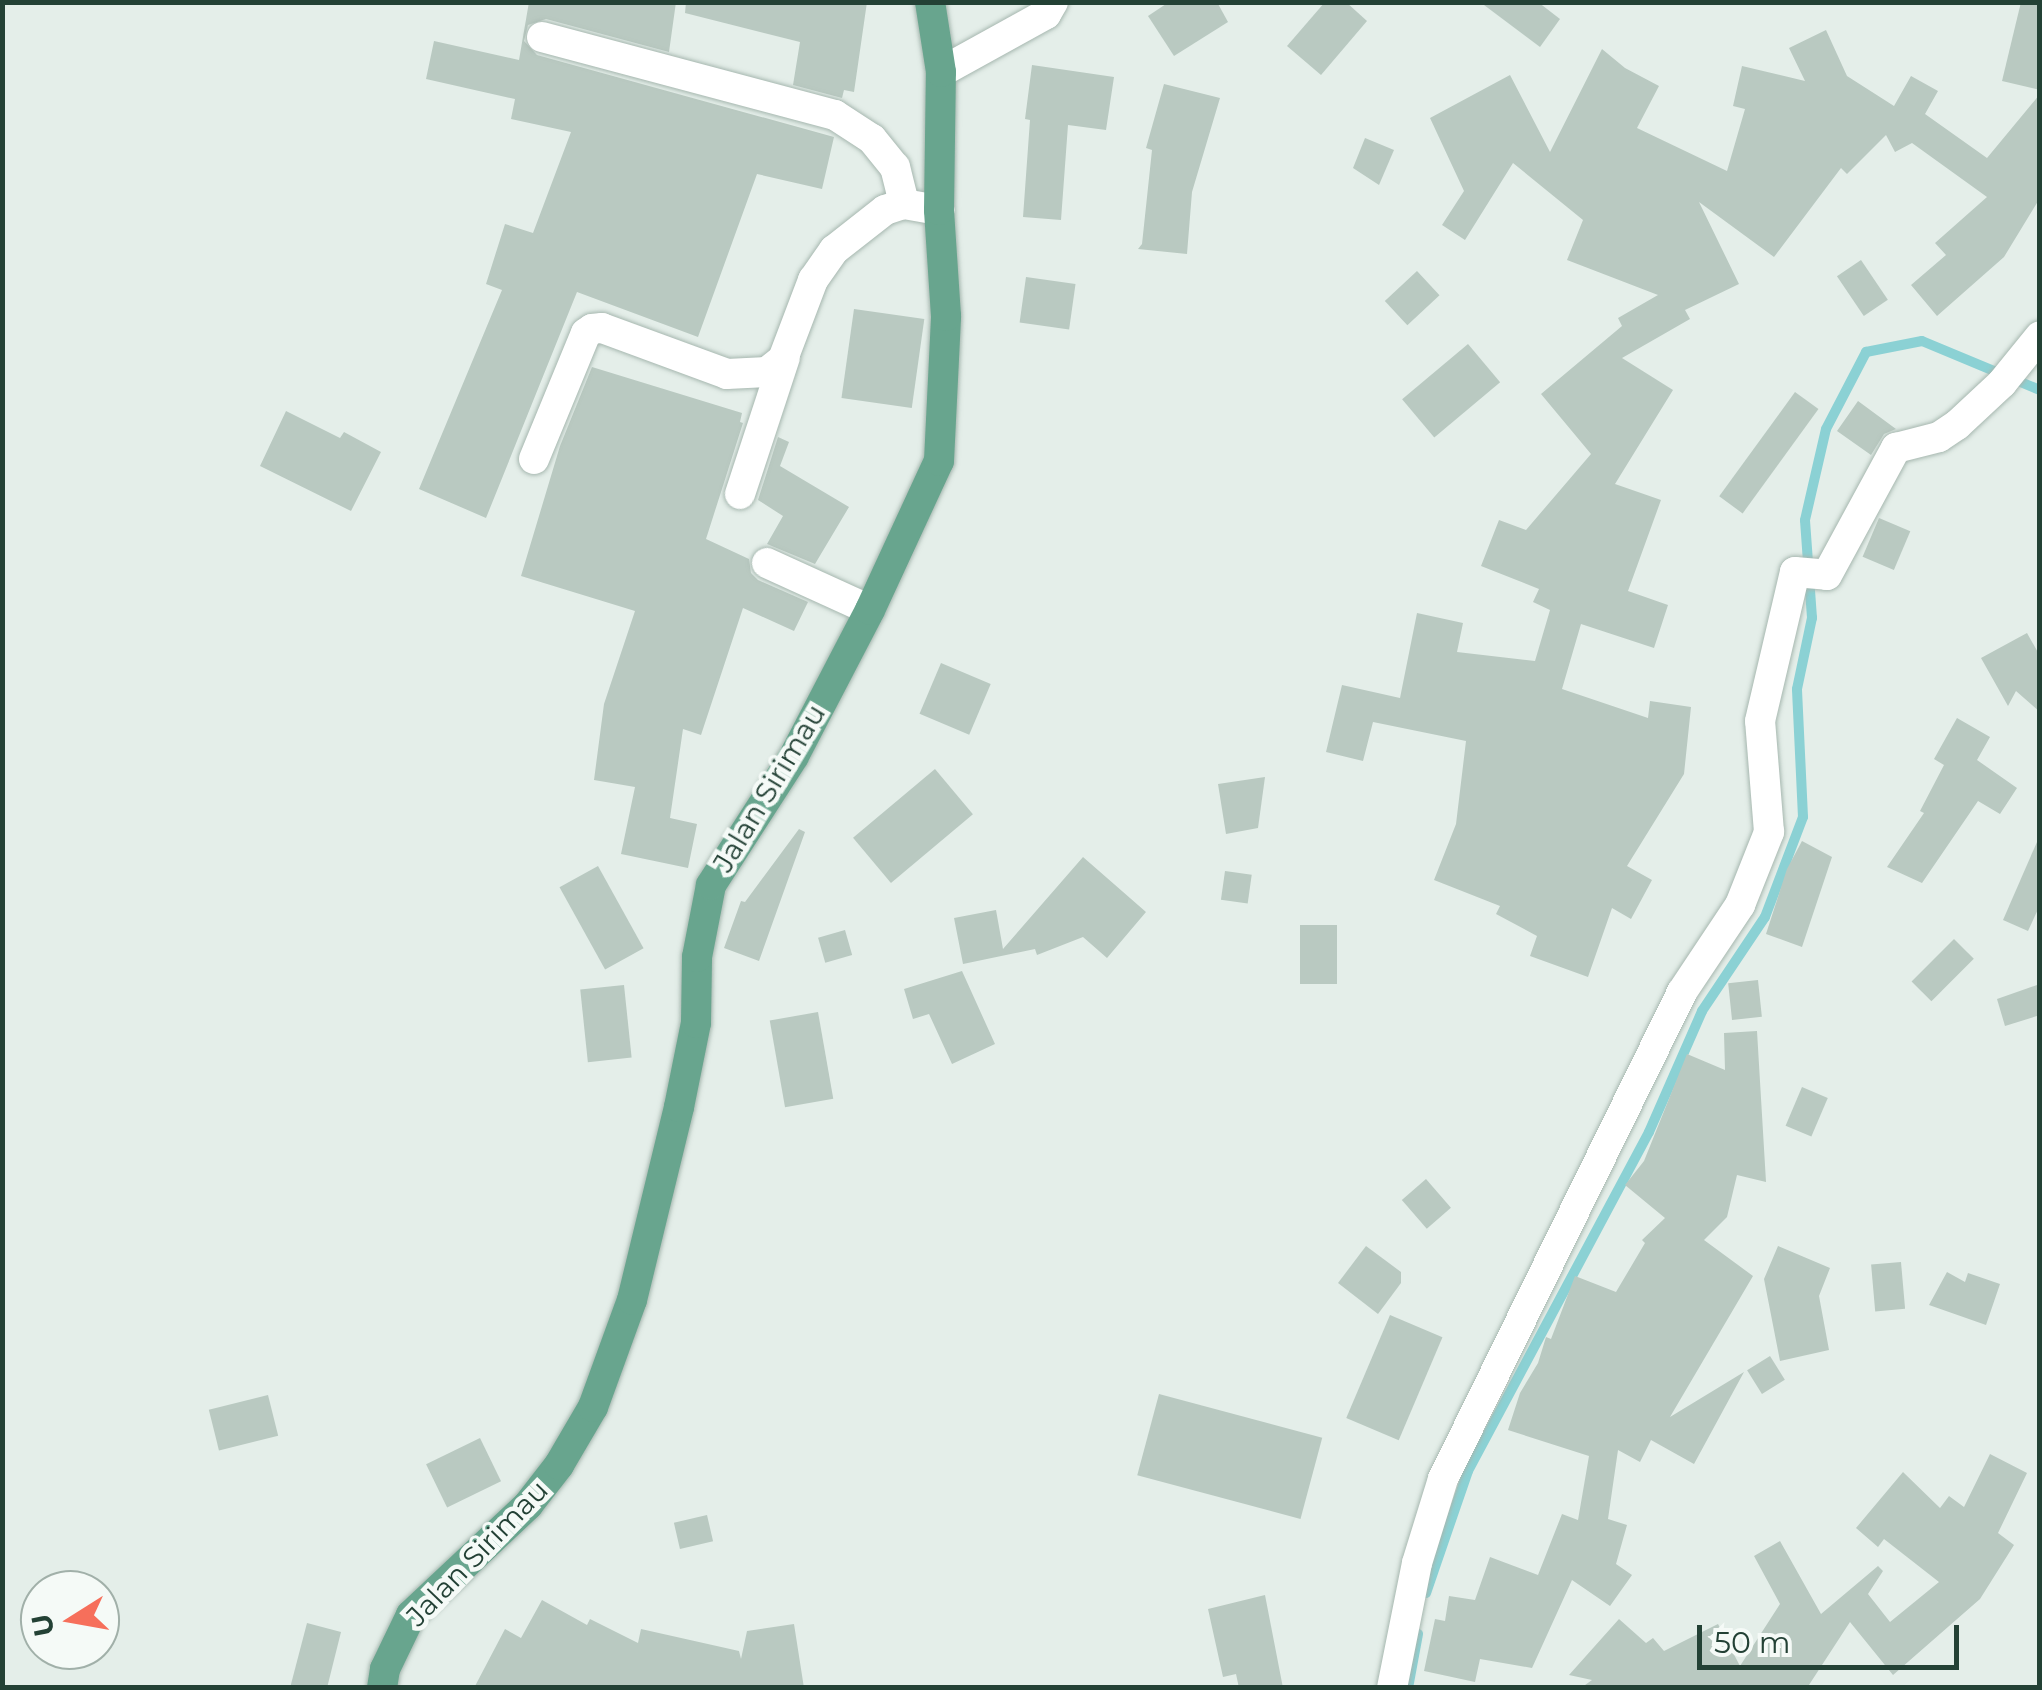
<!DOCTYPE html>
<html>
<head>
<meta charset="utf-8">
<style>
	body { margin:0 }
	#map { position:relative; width:2042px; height:1690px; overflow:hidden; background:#e4eee9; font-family:Montserrat,sans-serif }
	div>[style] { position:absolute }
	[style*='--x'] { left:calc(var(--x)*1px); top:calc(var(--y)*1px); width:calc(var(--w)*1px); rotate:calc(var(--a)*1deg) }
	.stream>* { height:10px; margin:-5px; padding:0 5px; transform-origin:5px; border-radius:5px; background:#8bd1d4 }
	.building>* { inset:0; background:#b9c9c1; transform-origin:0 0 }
	.roads { filter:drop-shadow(0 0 2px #a6b7af) drop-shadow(0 0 2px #a6b7af) }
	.minor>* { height:30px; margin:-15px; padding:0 15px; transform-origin:15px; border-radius:15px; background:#fff }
	.major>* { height:30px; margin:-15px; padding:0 15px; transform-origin:15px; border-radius:15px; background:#68a58e }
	span { translate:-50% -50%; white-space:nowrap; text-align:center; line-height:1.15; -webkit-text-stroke:9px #f5faf7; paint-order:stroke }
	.street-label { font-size:28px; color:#234135 }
	.frame { position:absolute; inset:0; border:5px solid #234135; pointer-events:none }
	.north { position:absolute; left:20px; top:1570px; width:100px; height:100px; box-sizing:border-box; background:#f5faf7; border:2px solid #a1b0a9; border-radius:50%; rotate:259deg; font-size:28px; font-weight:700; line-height:40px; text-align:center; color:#234135 }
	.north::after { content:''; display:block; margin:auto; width:35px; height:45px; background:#f66f5b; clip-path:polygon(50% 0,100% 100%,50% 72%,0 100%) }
	.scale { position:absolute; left:1697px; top:1625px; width:262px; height:45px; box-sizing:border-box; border:5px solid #234135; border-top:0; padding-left:12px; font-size:30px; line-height:35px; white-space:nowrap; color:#234135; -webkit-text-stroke:8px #f5faf7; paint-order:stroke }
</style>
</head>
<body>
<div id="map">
	<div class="stream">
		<div style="--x:1426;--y:1593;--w:129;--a:-71"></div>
		<div style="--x:1468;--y:1471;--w:384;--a:-61.9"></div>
		<div style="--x:1649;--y:1132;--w:132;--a:-66.3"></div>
		<div style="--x:1702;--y:1011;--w:113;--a:-56.2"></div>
		<div style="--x:1765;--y:917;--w:107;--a:-69.2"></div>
		<div style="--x:1803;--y:817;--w:128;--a:-92.7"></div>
		<div style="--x:1797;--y:689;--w:73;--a:-78.1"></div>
		<div style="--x:1812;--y:618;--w:98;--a:-94.1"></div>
		<div style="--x:1805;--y:520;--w:93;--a:-77"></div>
		<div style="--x:1826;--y:429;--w:87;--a:-62.5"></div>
		<div style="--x:1866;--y:352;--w:57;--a:-11.1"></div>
		<div style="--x:1922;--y:341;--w:128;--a:22.6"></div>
		<div style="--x:1408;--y:1688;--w:55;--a:-79.5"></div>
	</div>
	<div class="building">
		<div style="clip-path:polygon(529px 2px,676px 2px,669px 52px,546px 19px,528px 25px,524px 41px,537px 55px,834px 137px,822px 189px,757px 174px,698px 337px,577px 292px,486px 518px,419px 489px,502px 290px,486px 284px,505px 224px,533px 233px,571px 132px,511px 119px,515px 99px,426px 79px,434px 41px,519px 60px)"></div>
		<div style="clip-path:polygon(686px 2px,867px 2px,854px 92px,844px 90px,842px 98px,793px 85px,800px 42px,685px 13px)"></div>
		<div style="clip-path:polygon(1169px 2px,1217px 2px,1228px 22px,1174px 56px,1148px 16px)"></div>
		<div style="clip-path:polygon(1325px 2px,1346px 2px,1367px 21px,1321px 75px,1287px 46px)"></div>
		<div style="clip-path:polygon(1480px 2px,1538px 2px,1560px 19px,1540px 47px)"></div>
		<div style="clip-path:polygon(2021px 2px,2040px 2px,2040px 90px,2002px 81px)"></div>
		<div style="clip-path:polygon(1826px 30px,1847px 76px,1894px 106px,1911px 76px,1938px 91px,1925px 114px,1987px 158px,2040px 94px,2040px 198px,2004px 257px,1937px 316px,1911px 285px,1946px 255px,1935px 243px,1987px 197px,1912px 143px,1895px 152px,1886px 135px,1847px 174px,1841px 168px,1774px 257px,1699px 202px,1739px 284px,1685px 310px,1690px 319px,1622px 358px,1673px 390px,1615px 484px,1661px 500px,1628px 591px,1668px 605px,1654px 648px,1581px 624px,1562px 689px,1648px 718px,1650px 701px,1691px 707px,1684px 774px,1627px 866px,1652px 880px,1631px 919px,1612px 908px,1588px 977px,1530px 956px,1537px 936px,1496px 914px,1500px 906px,1434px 880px,1456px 824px,1466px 741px,1373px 722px,1363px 761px,1326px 752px,1342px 685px,1400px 698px,1417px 613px,1463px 623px,1457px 652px,1535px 661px,1550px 610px,1533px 602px,1539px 589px,1481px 566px,1499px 520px,1526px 530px,1591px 454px,1541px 394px,1622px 326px,1618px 318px,1658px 295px,1567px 260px,1583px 220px,1513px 163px,1465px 240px,1442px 225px,1464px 191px,1430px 118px,1510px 75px,1550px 152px,1602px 49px,1625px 68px,1659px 86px,1637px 128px,1727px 171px,1745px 109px,1733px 106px,1742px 66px,1805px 81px,1789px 48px)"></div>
		<div style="clip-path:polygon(1032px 65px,1114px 77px,1106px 130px,1068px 125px,1061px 220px,1023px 217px,1030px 120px,1025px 119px)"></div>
		<div style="clip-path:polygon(1164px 84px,1220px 98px,1192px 192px,1187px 254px,1138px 249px,1142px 244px,1152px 150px,1146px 148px)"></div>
		<div style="clip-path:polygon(1365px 138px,1394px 150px,1379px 185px,1353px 168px)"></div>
		<div style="left:1861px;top:260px;width:48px;height:29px;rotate:56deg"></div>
		<div style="left:1417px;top:271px;width:33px;height:44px;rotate:47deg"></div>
		<div style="left:1026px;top:277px;width:50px;height:46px;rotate:8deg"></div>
		<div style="left:854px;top:309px;width:71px;height:90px;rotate:8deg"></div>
		<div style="left:1468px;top:344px;width:50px;height:86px;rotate:50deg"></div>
		<div style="clip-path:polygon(592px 367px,742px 413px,740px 422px,743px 423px,706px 539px,749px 559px,751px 573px,758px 580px,808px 602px,794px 631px,743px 608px,701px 735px,683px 729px,670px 818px,697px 824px,688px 868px,621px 854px,635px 787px,594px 780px,604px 704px,635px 611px,521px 576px,560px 446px)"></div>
		<div style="left:1795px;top:392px;width:29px;height:129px;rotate:36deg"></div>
		<div style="clip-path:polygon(1858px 401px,1896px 429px,1884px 434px,1871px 455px,1837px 431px)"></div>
		<div style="clip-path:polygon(286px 411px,340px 438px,344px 432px,381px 452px,351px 511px,260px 466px)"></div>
		<div style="clip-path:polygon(778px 437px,789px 442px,780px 466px,849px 507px,815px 564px,767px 544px,783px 516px,758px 500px)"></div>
		<div style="left:1879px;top:518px;width:34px;height:42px;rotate:23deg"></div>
		<div style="clip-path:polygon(2027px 633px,2040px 656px,2040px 712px,2016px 691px,2008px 706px,1981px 658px)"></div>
		<div style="left:941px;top:663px;width:54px;height:55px;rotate:23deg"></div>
		<div style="clip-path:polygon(1957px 718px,1990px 737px,1977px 760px,2017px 788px,2000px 814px,1978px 801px,1922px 883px,1887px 867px,1924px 813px,1920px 811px,1944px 765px,1934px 759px)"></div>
		<div style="left:935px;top:769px;width:59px;height:107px;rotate:50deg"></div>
		<div style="clip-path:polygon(1265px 777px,1258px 828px,1226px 834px,1218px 784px)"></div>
		<div style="clip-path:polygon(799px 829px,805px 832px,759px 961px,724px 948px,741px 901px,745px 902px)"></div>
		<div style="clip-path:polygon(2040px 835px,2040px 905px,2028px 931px,2003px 920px)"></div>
		<div style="clip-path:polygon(1802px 841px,1832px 857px,1802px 947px,1766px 934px,1787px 869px)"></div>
		<div style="clip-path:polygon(1083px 857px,1146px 912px,1107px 958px,1083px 937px,1037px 955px,1035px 949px,963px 964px,954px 918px,996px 910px,1003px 949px)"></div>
		<div style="left:598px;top:866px;width:94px;height:44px;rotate:61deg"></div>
		<div style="left:1225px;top:871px;width:27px;height:29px;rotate:8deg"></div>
		<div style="left:1300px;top:925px;width:37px;height:59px"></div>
		<div style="left:845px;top:930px;width:26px;height:28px;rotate:74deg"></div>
		<div style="left:1954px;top:939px;width:28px;height:60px;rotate:45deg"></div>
		<div style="clip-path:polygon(962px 971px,995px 1044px,952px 1064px,929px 1014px,913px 1019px,904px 989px)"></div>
		<div style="left:1758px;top:980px;width:37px;height:30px;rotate:84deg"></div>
		<div style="clip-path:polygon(2040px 984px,2040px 1015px,2005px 1026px,1997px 999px)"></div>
		<div style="left:624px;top:985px;width:73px;height:44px;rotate:84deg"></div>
		<div style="left:818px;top:1012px;width:88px;height:49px;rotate:80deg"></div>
		<div style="clip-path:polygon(1757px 1031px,1766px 1182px,1737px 1175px,1727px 1217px,1704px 1240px,1753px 1276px,1670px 1417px,1744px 1372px,1694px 1464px,1651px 1440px,1640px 1462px,1618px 1450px,1608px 1519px,1627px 1525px,1616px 1564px,1632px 1575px,1610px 1606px,1572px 1580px,1532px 1668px,1480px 1659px,1475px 1682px,1424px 1671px,1435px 1619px,1445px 1621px,1449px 1596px,1475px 1600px,1490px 1557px,1538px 1575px,1562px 1514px,1578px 1520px,1589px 1456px,1508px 1430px,1520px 1393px,1538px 1363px,1546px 1337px,1551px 1339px,1575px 1276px,1616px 1292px,1645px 1243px,1642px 1240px,1665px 1218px,1625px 1185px,1644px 1161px,1687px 1054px,1725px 1070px,1724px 1033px)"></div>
		<div style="left:1802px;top:1087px;width:28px;height:42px;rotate:23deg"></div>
		<div style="left:1426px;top:1179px;width:38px;height:32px;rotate:49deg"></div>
		<div style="clip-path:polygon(1366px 1246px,1401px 1272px,1401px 1283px,1378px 1314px,1338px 1283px)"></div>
		<div style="clip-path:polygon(1778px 1246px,1830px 1268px,1819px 1296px,1829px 1350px,1780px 1361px,1764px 1279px)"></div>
		<div style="left:1901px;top:1262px;width:47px;height:30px;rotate:85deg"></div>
		<div style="clip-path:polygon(1947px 1272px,1965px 1282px,1968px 1273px,2000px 1284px,1986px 1325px,1929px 1305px)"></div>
		<div style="left:1390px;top:1315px;width:57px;height:112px;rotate:23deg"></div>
		<div style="left:1770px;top:1356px;width:28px;height:27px;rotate:58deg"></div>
		<div style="left:1159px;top:1394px;width:169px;height:84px;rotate:15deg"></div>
		<div style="left:268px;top:1395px;width:42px;height:61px;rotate:76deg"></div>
		<div style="left:480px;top:1438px;width:48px;height:60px;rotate:64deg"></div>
		<div style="clip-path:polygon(1990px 1454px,2027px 1473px,1998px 1533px,2014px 1545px,1980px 1599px,1893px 1675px,1850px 1622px,1807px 1688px,1581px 1688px,1592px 1680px,1569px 1675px,1619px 1619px,1646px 1643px,1653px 1638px,1664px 1651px,1718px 1624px,1740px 1666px,1780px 1604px,1754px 1556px,1780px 1541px,1821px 1614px,1878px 1566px,1883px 1571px,1868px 1594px,1890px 1622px,1939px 1582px,1884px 1539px,1878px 1547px,1856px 1528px,1903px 1472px,1940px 1508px,1949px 1496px,1964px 1507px)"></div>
		<div style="left:707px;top:1515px;width:27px;height:34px;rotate:77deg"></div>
		<div style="clip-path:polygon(1265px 1595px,1283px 1688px,1239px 1688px,1236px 1674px,1223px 1677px,1208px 1609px)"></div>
		<div style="clip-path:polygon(542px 1600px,587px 1625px,590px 1619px,638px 1643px,641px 1629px,739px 1651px,741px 1659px,747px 1631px,794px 1624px,804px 1688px,474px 1688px,505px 1629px,521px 1638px)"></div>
		<div style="clip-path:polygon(307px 1623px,341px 1632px,327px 1688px,290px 1688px)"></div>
	</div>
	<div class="roads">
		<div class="minor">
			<div style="--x:542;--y:37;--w:303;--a:14.9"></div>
			<div style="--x:835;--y:115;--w:44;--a:33"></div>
			<div style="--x:872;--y:139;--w:36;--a:51"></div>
			<div style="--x:895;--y:167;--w:38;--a:76"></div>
			<div style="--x:941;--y:72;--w:120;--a:-28.9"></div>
			<div style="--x:1046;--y:14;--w:14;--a:-60"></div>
			<div style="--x:534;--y:459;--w:136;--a:-67.6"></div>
			<div style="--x:586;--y:333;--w:7;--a:-34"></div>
			<div style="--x:592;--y:329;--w:10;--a:-6"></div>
			<div style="--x:602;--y:328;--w:133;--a:20.2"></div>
			<div style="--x:727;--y:374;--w:40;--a:-2.9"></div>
			<div style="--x:767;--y:372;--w:21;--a:-39"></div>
			<div style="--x:783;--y:359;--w:85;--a:-69.2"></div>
			<div style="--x:813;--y:280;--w:37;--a:-55"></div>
			<div style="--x:834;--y:250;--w:65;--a:-38.1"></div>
			<div style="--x:885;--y:210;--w:20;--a:-18"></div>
			<div style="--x:904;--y:204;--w:36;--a:10"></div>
			<div style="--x:740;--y:494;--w:144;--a:-71.8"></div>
			<div style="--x:767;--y:563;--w:113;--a:24.5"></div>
			<div style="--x:1392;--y:1688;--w:127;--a:-78.7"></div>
			<div style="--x:1417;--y:1563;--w:88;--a:-72.8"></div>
			<div style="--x:1443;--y:1479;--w:542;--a:-63.86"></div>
			<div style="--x:1682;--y:992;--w:105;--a:-56.3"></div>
			<div style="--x:1740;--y:905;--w:79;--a:-68.3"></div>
			<div style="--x:1769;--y:832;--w:111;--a:-94.6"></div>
			<div style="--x:1760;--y:721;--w:153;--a:-76.8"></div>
			<div style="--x:1795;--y:572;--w:32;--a:5"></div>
			<div style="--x:1827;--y:575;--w:145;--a:-61.5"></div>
			<div style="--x:1896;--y:448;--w:44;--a:-14.3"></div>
			<div style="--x:1939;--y:437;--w:22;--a:-34"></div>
			<div style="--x:1957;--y:425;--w:62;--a:-43"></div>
			<div style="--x:2002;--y:383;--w:60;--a:-51"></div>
		</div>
		<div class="major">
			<div style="--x:382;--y:1688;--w:19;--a:-81"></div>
			<div style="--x:385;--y:1669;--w:60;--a:-64.3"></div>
			<div style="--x:411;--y:1615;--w:161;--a:-43.2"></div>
			<div style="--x:528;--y:1505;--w:51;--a:-52.2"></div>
			<div style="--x:559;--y:1465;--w:67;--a:-59.6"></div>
			<div style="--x:593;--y:1407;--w:114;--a:-70"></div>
			<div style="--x:632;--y:1300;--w:199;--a:-76.3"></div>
			<div style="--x:679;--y:1107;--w:86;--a:-78.6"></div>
			<div style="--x:696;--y:1023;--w:66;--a:-89.1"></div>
			<div style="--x:697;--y:957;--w:73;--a:-79"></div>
			<div style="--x:711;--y:885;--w:153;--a:-57.2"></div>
			<div style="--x:794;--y:756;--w:165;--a:-62.5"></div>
			<div style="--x:870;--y:610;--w:164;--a:-65.2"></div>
			<div style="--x:939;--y:461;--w:145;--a:-87.2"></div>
			<div style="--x:946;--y:316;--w:106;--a:-93.8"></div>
			<div style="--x:939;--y:210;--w:138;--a:-89.2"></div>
			<div style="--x:941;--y:72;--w:71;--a:-98.9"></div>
		</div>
	</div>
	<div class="street-label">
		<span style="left:769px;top:788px;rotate:-59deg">Jalan Sirimau</span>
		<span style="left:477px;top:1553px;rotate:-46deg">Jalan Sirimau</span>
	</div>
	<div class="frame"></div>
	<div class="north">U</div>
	<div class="scale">50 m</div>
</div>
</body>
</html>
